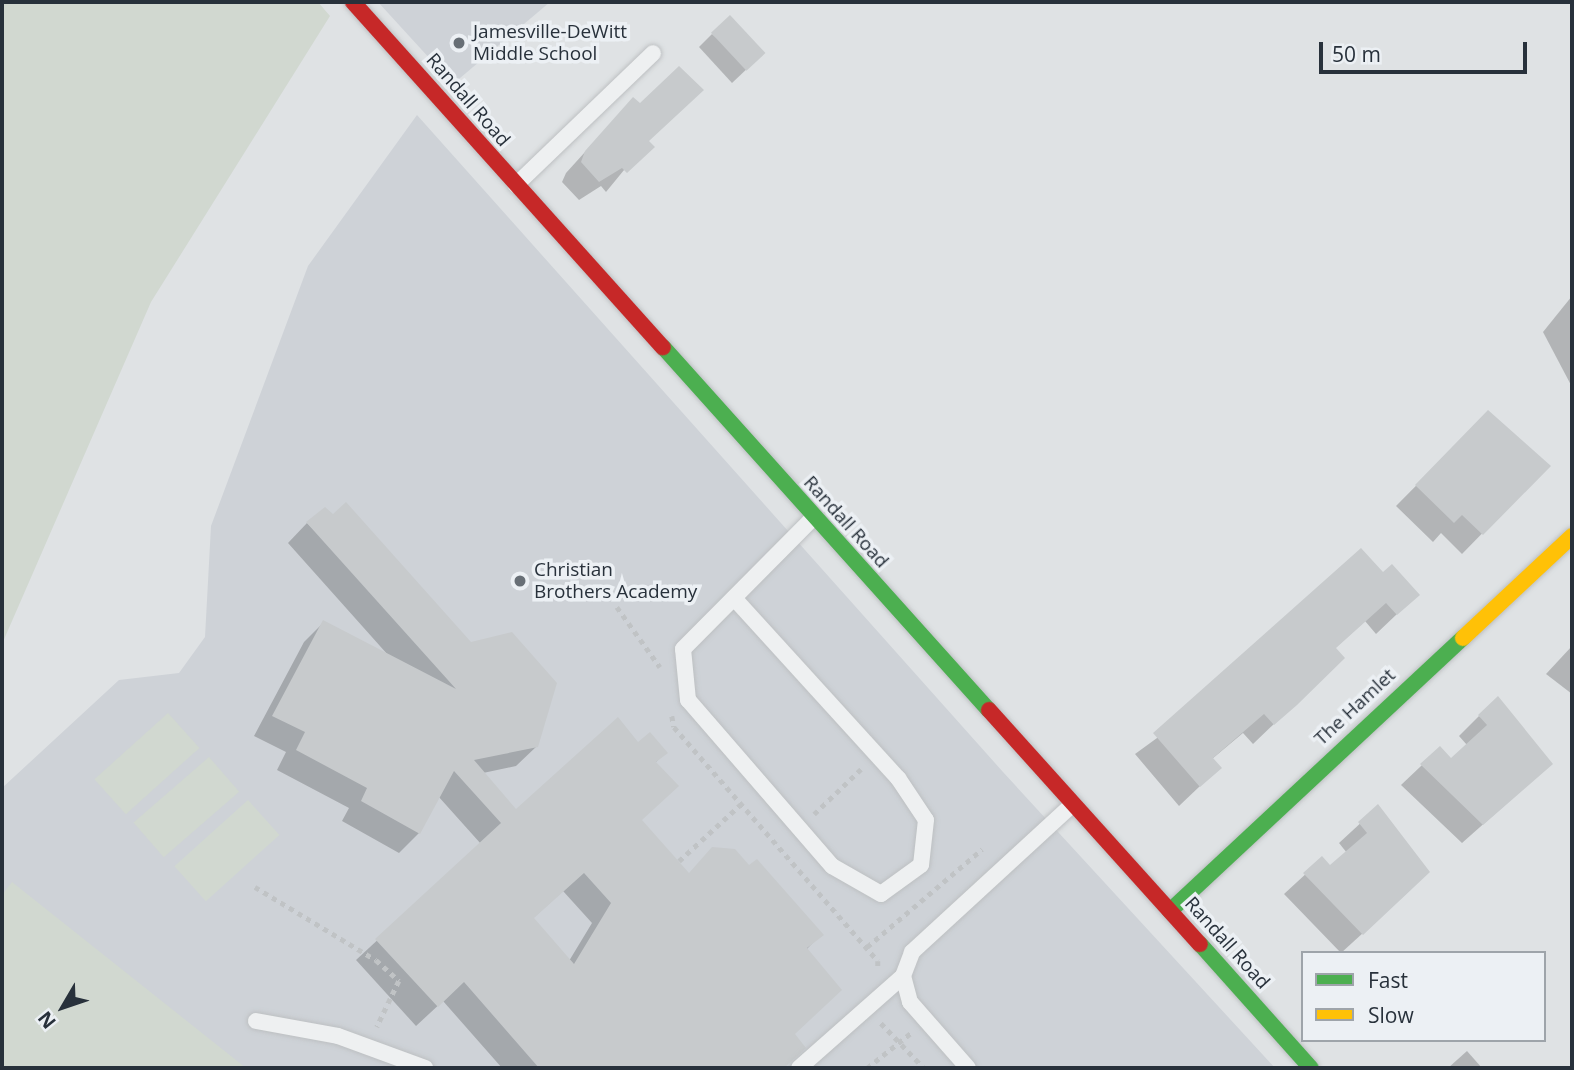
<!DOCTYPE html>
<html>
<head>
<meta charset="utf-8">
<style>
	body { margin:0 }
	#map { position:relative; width:1574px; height:1070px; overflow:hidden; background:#dfe2e4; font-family:"Open Sans",sans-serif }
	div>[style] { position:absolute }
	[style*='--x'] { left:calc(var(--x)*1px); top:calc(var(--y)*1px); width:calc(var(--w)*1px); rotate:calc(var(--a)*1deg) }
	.built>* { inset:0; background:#ced2d7 }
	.green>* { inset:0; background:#d1d8d0; transform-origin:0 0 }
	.shadow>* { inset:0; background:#0003 }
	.building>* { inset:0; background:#c7cacc; transform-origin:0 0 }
	.path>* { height:4.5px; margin-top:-2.25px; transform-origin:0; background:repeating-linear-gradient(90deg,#c0c3c5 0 5px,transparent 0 10px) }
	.roads { filter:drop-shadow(0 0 2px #bdc0c2) drop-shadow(0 0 2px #bdc0c2) }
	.lane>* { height:16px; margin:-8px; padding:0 8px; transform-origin:8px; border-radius:8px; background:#eef0f1 }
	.fast>* { height:16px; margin:-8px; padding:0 8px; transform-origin:8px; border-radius:8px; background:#4caf50 }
	.slow>* { height:16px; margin:-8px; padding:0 8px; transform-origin:8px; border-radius:8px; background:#ffc107 }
	.jam>* { height:16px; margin:-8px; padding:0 8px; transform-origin:8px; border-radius:8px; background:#c62828 }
	.dots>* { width:19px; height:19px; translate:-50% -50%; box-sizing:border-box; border:4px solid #ecf0f4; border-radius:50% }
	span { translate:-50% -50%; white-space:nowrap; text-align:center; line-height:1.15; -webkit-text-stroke:7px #ecf0f4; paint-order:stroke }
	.poi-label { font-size:19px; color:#28313b }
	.left { translate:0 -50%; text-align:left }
	.street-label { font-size:19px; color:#28313b }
	.frame { position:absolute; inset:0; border:4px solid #28313b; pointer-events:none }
	.legend { position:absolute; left:1301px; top:951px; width:245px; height:91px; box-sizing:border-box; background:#ecf0f4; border:2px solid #9ea4aa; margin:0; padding:9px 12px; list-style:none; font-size:21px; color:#28313b }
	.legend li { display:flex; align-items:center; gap:14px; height:35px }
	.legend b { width:35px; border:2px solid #9ea4aa }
	.north { position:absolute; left:28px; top:972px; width:70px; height:70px; -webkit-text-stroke:5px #ecf0f4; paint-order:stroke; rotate:231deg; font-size:19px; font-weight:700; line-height:28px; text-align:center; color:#28313b }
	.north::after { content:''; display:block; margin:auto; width:24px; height:32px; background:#28313b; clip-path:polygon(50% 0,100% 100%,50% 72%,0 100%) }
	.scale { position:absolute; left:1319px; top:42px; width:208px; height:32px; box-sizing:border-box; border:4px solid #28313b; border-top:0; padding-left:9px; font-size:21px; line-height:24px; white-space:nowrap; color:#28313b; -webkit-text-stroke:5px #ecf0f4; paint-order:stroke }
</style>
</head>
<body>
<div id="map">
	<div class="built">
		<div style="clip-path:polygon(378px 2px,550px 2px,453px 84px)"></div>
		<div style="clip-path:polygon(417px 115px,1003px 772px,1275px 1068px,2px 1068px,2px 788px,119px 680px,179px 673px,205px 637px,211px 526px,308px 266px)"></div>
	</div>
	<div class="green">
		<div style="clip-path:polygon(2px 2px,318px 2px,330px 16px,151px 302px,2px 644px)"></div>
		<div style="left:168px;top:713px;width:47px;height:99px;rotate:48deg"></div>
		<div style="left:209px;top:757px;width:46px;height:100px;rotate:49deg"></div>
		<div style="left:248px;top:800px;width:47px;height:99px;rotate:48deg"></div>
		<div style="clip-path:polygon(12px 882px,246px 1068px,2px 1068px,2px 895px)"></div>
	</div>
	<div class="shadow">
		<div style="clip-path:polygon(712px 34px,750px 66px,732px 83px,699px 47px)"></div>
		<div style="clip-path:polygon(633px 99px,647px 142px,606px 192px,601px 186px,579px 200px,562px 182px,566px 173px)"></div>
		<div style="clip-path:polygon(1572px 296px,1572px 387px,1543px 332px)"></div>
		<div style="clip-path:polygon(1488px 413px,1548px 466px,1462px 554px,1441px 533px,1433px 542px,1396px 506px)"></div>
		<div style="clip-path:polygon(evenodd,307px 523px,537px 746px,516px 766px,483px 773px,515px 812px,638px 744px,665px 753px,655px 763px,640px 821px,688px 874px,821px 934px,806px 950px,793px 1034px,804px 1048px,783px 1068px,502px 1068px,443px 1001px,416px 1026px,356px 960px,481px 844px,438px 796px,419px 833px,399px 853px,342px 821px,349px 808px,277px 770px,286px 752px,254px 736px,304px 642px,324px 622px,388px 655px,288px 543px,307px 523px,563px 891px,592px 923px,569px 961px,532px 919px,563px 891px)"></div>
		<div style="clip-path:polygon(1383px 574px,1417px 595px,1376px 634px,1365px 621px,1334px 649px,1322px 678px,1253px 744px,1243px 733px,1212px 759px,1219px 768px,1179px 806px,1135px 754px)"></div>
		<div style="clip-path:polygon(1572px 646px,1572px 694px,1546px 674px)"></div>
		<div style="clip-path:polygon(1479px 716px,1551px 764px,1462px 843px,1401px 785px,1440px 748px,1451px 760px,1467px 745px,1459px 736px)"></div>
		<div style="clip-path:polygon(1378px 807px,1408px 892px,1341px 953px,1284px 894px,1322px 859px,1330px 868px,1347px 853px,1339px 843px)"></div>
		<div style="clip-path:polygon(1467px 1051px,1482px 1068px,1448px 1068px)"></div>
	</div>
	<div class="building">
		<div style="left:730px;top:15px;width:52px;height:26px;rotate:47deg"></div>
		<div style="clip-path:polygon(679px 66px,704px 90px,649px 141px,655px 147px,627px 173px,622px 168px,599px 182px,581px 162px,585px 151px,633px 97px,640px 103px)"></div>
		<div style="clip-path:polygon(1488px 410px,1551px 466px,1483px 535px,1462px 515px,1454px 523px,1415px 485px)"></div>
		<div style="clip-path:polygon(evenodd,346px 502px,471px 642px,512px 632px,557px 683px,538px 747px,474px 760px,516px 809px,618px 717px,638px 742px,650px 732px,668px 753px,656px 762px,679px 786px,642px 820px,689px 873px,712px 847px,735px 849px,749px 865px,757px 859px,824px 935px,807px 948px,842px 990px,795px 1034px,806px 1048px,784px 1068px,539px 1068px,464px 982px,438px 1007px,375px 939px,501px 823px,454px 771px,420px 834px,361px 801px,367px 788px,296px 750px,305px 732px,272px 716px,323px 620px,456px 689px,306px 522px,325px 507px,333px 514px,346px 502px,584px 873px,611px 903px,574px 964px,534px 918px,584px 873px)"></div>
		<div style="clip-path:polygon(1361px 548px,1383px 572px,1392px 564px,1420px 595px,1397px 615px,1386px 603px,1336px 648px,1345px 658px,1297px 705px,1274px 725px,1264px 714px,1213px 758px,1222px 768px,1200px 787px,1153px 733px)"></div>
		<div style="clip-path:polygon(1498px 696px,1553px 764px,1483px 825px,1420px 764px,1440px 746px,1451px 758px,1487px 725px,1478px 715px)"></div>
		<div style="clip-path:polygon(1378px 804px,1430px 872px,1363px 935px,1303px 873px,1322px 856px,1330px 865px,1367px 833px,1358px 822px)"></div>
	</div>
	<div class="path">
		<div style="--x:617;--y:607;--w:74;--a:54.4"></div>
		<div style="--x:672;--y:716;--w:11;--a:80"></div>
		<div style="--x:674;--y:727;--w:310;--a:48.9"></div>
		<div style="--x:878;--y:961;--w:9;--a:90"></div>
		<div style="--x:814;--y:814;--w:65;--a:-43.8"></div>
		<div style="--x:679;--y:861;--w:84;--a:-42.6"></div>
		<div style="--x:255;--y:887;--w:141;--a:31.1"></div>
		<div style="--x:376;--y:960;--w:31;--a:42"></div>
		<div style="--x:399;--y:981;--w:51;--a:115.6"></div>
		<div style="--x:867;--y:947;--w:151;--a:-40.4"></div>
		<div style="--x:881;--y:1023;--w:62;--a:46.3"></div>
		<div style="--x:867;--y:1068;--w:58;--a:-38.7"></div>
	</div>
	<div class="roads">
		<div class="lane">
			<div style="--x:516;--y:185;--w:190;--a:-43.9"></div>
			<div style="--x:734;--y:598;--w:244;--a:47.7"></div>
			<div style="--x:898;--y:778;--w:50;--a:56.3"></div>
			<div style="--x:926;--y:820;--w:45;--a:96.3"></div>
			<div style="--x:921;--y:865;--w:49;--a:144.1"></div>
			<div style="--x:881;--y:894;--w:56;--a:-150.3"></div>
			<div style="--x:832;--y:866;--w:220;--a:-130.9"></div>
			<div style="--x:688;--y:700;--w:51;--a:-95.6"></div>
			<div style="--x:683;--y:649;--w:185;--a:-45.2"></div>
			<div style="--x:256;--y:1021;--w:83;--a:10.4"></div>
			<div style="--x:338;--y:1036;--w:93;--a:20.2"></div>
			<div style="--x:799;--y:1068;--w:139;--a:-41.5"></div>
			<div style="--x:968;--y:1068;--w:88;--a:-131.3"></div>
			<div style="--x:910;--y:1002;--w:27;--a:-105"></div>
			<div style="--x:903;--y:976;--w:26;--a:-69"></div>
			<div style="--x:912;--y:952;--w:219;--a:-42.6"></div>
		</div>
		<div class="fast">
			<div style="--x:663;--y:347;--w:488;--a:48.1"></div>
			<div style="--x:1170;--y:911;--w:400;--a:-43"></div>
			<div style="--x:1200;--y:944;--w:166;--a:48.2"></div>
		</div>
		<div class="slow">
			<div style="--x:1463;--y:638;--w:149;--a:-43.1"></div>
		</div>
		<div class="jam">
			<div style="--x:353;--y:2;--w:464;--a:48.1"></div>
			<div style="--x:989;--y:710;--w:315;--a:48"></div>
		</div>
	</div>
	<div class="dots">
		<div style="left:459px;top:43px;background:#686f76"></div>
		<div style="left:520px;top:581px;background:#686f76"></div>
	</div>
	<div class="poi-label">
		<span class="left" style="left:473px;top:43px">Jamesville-DeWitt<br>Middle School</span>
		<span class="left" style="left:534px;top:581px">Christian<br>Brothers Academy</span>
	</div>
	<div class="street-label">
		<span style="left:468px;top:100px;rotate:49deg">Randall Road</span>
		<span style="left:846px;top:522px;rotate:48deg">Randall Road</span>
		<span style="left:1355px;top:707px;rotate:-43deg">The Hamlet</span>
		<span style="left:1227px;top:943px;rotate:48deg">Randall Road</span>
	</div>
	<div class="frame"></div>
	<ul class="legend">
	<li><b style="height:9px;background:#4caf50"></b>Fast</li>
	<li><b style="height:9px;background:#ffc107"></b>Slow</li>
	</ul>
	<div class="north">N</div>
	<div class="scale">50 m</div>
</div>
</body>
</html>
